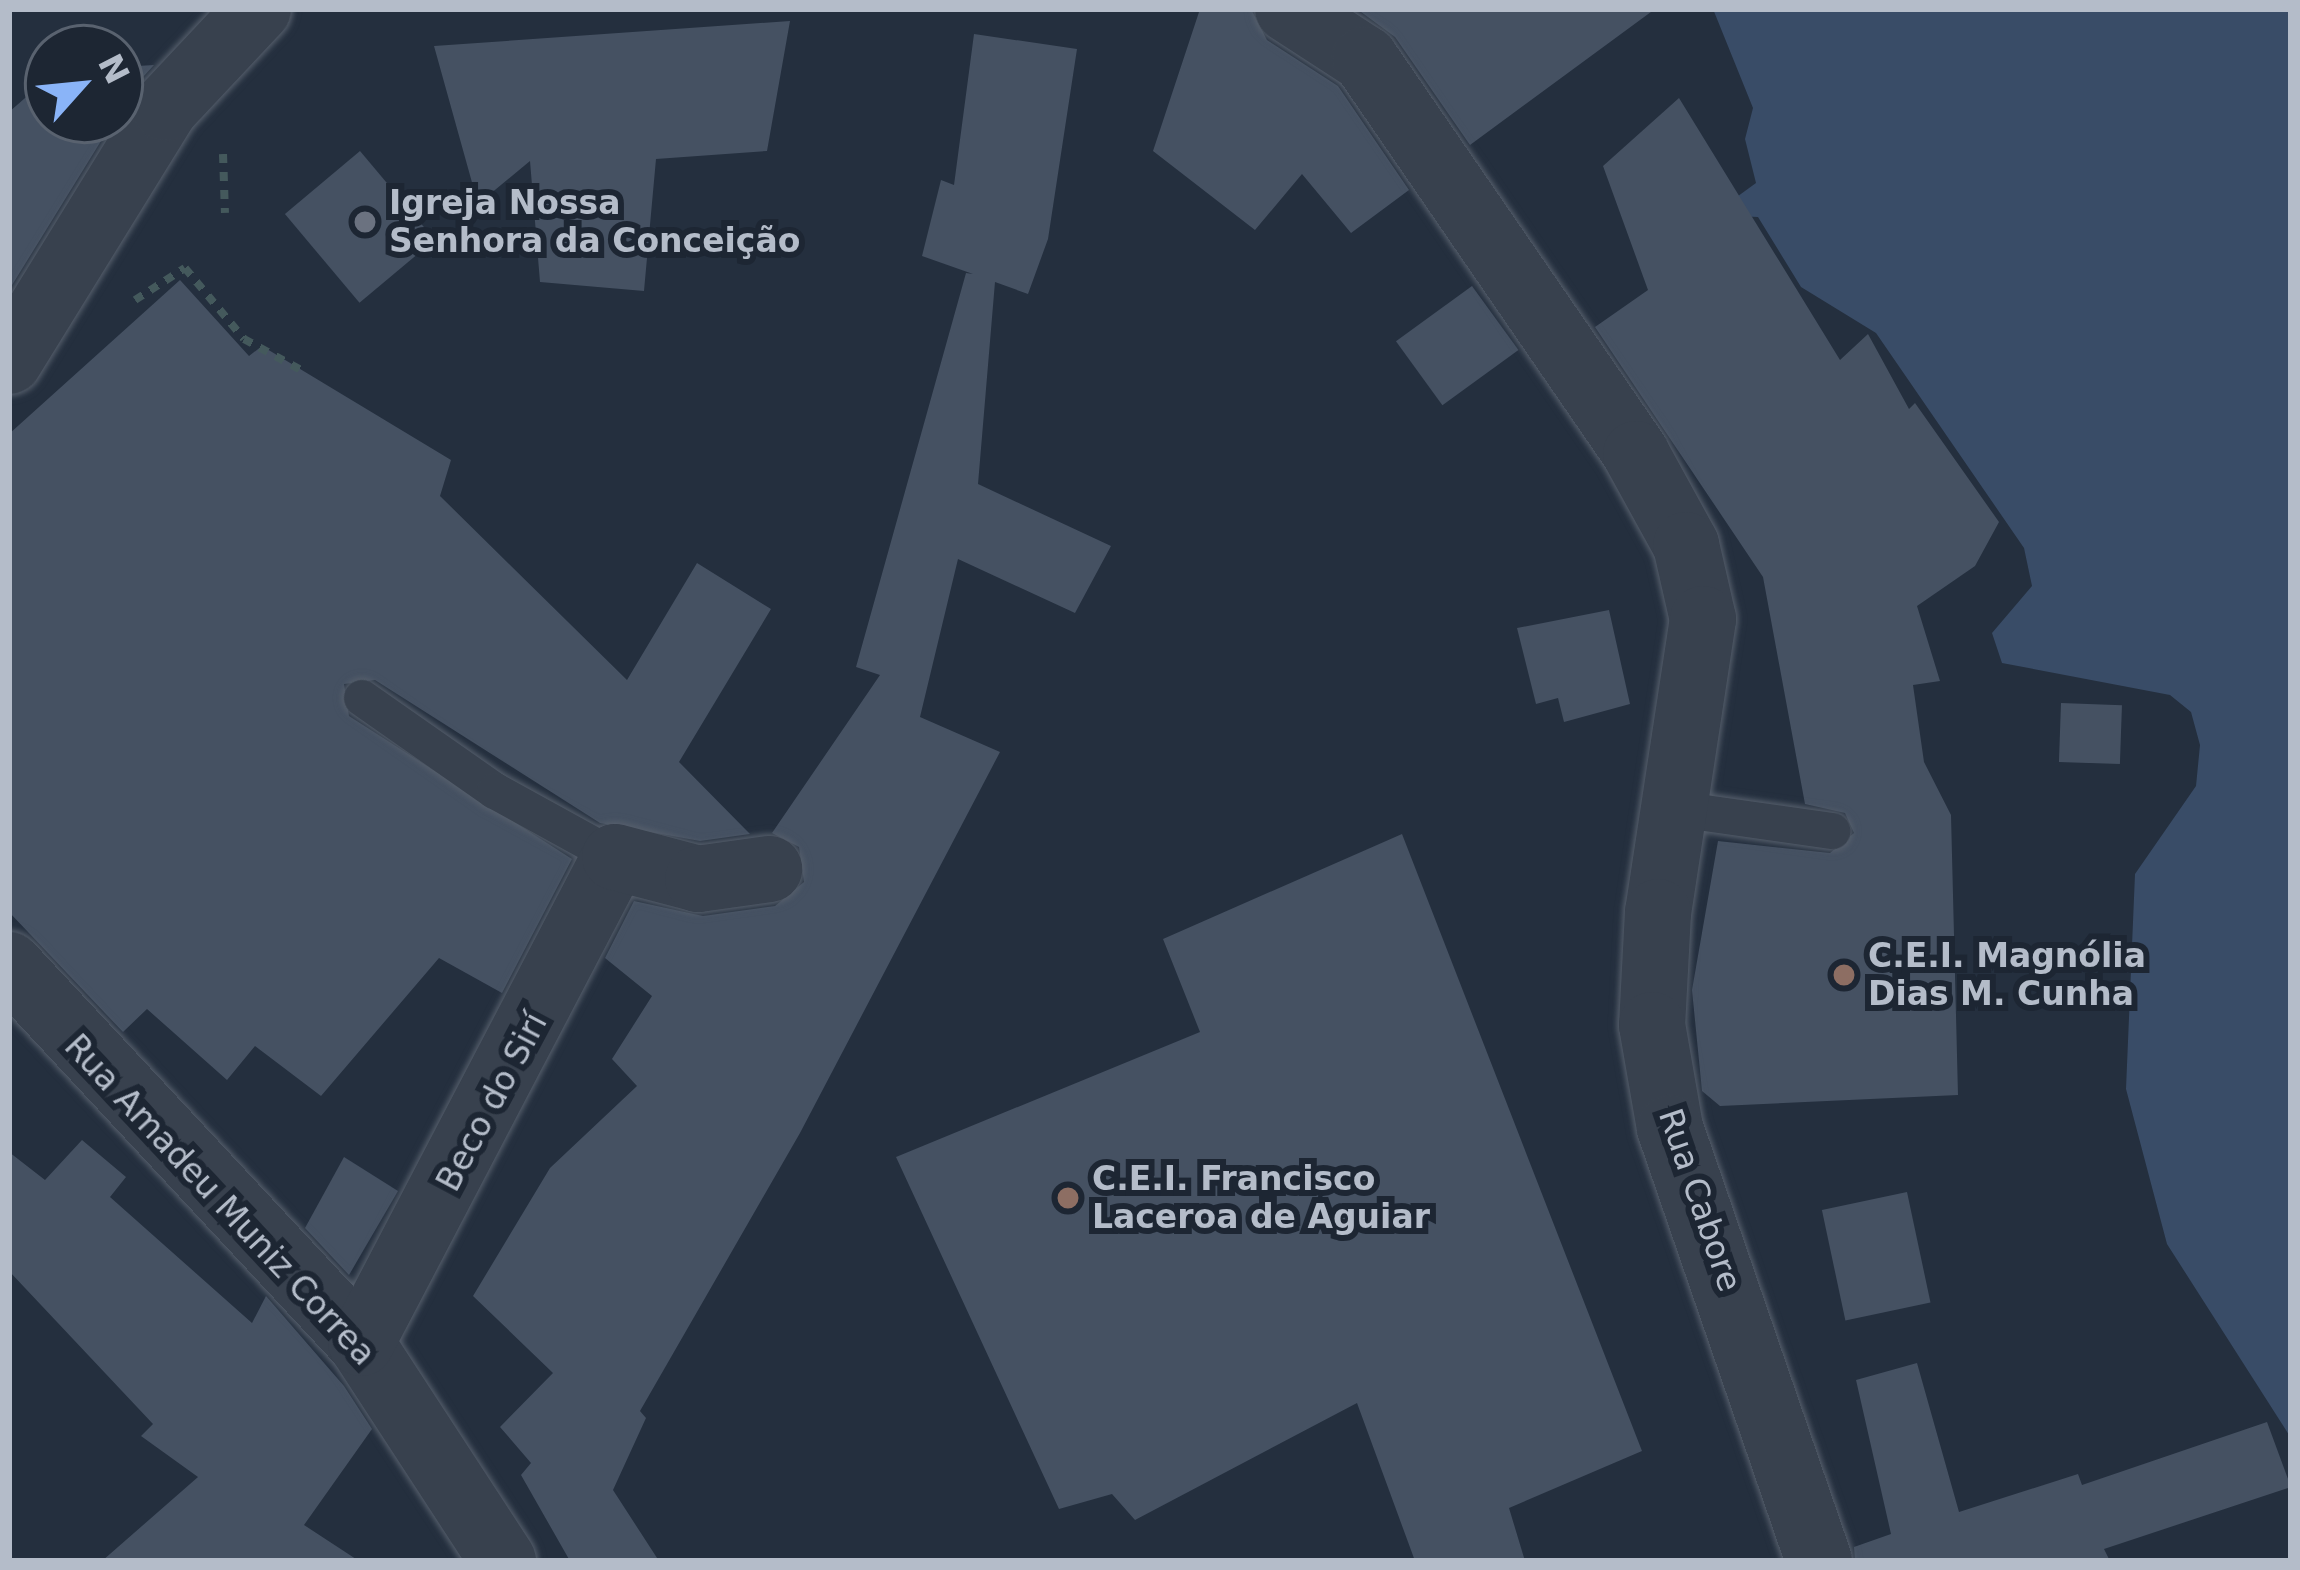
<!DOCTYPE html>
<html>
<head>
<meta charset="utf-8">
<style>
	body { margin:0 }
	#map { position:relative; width:2300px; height:1570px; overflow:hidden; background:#242f3e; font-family:"DejaVu Sans",sans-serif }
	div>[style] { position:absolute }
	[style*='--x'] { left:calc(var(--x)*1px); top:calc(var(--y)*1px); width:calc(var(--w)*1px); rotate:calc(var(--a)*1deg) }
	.water>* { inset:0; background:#394c67 }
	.building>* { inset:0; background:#455162; transform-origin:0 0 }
	.path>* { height:8px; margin-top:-4px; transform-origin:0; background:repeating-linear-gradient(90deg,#44595c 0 9px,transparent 0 18px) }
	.roads { filter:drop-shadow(0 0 3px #565f6c) drop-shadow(0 0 3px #565f6c) }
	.service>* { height:36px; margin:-18px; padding:0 18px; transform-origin:18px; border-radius:18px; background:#38414e }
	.minor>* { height:66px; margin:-33px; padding:0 33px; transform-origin:33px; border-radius:33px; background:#38414e }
	.dots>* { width:33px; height:33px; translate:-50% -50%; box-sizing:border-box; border:6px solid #1d2633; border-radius:50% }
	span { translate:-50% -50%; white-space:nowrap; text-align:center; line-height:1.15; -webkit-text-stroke:12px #1d2633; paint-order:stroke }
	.poi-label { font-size:33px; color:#b4bcc9; font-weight:700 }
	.left { translate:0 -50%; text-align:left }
	.street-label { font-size:33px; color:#b4bcc9 }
	.frame { position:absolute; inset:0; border:12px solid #b4bcc9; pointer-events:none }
	.north { position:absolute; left:24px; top:24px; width:120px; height:120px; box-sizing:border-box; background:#1d2633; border:3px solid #59626f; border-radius:50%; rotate:63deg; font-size:33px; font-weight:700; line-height:48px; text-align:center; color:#b4bcc9 }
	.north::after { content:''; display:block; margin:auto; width:42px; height:54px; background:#8ab4f8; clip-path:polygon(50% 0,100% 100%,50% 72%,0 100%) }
</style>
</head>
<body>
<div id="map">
	<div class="water">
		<div style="clip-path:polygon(1713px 9px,2291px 9px,2291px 1438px,2167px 1244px,2126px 1089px,2135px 874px,2196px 786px,2200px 745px,2191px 712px,2170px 695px,2002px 663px,1992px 633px,2032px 586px,2024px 548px,1876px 333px,1801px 287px,1758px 217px,1712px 215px,1756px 183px,1745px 139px,1753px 108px)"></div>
	</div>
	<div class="building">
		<div style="clip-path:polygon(1200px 9px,1251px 9px,1267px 40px,1338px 86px,1409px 190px,1351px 233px,1302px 174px,1255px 230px,1153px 151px)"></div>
		<div style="clip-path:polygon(1357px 9px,1655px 9px,1470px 145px,1395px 37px)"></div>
		<div style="clip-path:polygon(790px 21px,767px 151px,656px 159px,644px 291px,540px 282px,530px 161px,478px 204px,434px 46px)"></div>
		<div style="clip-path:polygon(974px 34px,1077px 49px,1048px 239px,1028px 294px,995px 282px,978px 484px,1111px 546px,1075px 613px,958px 559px,920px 717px,1000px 752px,800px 1133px,640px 1411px,646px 1418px,613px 1490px,659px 1561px,570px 1561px,521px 1475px,531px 1463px,500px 1427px,553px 1373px,473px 1296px,550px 1168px,637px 1086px,612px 1059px,652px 996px,605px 958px,634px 901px,703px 916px,775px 906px,804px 882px,799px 847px,772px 833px,880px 675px,856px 667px,966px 273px,973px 274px,922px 256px,941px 180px,954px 185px)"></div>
		<div style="clip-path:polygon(154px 65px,133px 88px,120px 110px,120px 67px)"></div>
		<div style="clip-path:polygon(48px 78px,48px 120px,114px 120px,9px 290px,9px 112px)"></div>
		<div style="clip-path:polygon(1679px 98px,1840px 360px,1868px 334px,1909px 409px,1915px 403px,1999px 522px,1975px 566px,1917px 606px,1940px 681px,1913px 685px,1924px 762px,1951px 815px,1958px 1095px,1720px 1106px,1702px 1091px,1692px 990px,1718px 841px,1830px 853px,1854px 833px,1845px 813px,1805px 804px,1763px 577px,1595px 327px,1648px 290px,1603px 166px)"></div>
		<div style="left:360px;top:151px;width:116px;height:98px;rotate:50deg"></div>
		<div style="clip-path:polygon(180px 280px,249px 356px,262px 346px,451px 460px,440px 496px,627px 680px,697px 563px,771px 609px,679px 762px,750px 834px,700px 841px,600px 823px,375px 680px,344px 684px,349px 716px,572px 859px,502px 993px,439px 958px,321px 1096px,255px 1046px,227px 1080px,147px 1009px,123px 1032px,9px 912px,9px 434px)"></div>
		<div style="left:1472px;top:286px;width:79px;height:94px;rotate:54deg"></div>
		<div style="clip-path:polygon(1609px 610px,1630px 704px,1564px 722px,1558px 698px,1536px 704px,1517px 628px)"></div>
		<div style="left:2061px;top:703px;width:61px;height:59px;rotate:2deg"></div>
		<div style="clip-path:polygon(1402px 834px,1642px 1451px,1509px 1508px,1525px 1561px,1415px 1561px,1357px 1403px,1135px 1520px,1112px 1494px,1059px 1509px,896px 1157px,1200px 1032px,1163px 939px)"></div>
		<div style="clip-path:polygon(82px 1140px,126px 1177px,110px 1197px,252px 1323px,266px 1296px,344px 1386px,372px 1429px,304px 1525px,359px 1561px,102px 1561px,198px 1477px,141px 1436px,153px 1424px,9px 1271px,9px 1152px,45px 1180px)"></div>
		<div style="clip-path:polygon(344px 1157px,398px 1191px,349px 1275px,305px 1228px)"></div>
		<div style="left:1907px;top:1192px;width:113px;height:87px;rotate:78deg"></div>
		<div style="clip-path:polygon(1917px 1363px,1959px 1512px,2078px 1474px,2082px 1485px,2267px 1422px,2291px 1487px,2104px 1549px,2110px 1561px,1855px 1561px,1854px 1547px,1891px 1534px,1856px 1380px)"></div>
	</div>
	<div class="path">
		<div style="--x:223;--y:154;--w:59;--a:88.1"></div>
		<div style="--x:135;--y:300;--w:59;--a:-32.6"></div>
		<div style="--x:185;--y:268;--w:92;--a:50.3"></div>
		<div style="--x:244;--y:339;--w:67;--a:28.5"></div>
	</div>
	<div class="roads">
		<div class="service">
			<div style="--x:362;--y:698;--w:162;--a:35"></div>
			<div style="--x:495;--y:791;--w:137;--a:28.8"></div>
			<div style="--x:1677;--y:809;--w:157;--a:8.1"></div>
		</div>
		<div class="minor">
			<div style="--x:1288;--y:9;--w:92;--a:33"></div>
			<div style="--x:1365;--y:59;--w:479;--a:55.5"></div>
			<div style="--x:1636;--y:454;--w:104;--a:61.2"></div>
			<div style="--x:1686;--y:545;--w:76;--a:77.1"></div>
			<div style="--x:1703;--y:619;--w:296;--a:98.7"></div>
			<div style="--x:1658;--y:912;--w:113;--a:93"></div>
			<div style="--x:1652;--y:1025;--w:105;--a:80.1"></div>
			<div style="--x:1670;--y:1128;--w:458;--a:71"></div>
			<div style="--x:9;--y:361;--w:297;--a:-58.3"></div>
			<div style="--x:165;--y:108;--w:136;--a:-46.8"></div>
			<div style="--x:9;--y:965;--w:517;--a:47.04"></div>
			<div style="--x:361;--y:1343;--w:260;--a:56.9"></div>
			<div style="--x:361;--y:1343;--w:548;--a:-62.41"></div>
			<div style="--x:615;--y:857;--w:86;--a:14.8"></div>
			<div style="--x:698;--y:879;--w:72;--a:-8"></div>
		</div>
	</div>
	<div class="dots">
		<div style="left:365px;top:222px;background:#6b7280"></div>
		<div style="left:1844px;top:975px;background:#8d6e63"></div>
		<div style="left:1068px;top:1198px;background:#8d6e63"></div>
	</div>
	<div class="poi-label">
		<span class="left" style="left:389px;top:222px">Igreja Nossa<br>Senhora da Conceição</span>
		<span class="left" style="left:1868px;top:975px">C.E.I. Magnólia<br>Dias M. Cunha</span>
		<span class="left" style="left:1092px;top:1198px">C.E.I. Francisco<br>Laceroa de Aguiar</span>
	</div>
	<div class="street-label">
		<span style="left:492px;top:1102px;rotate:-62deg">Beco do Sirí</span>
		<span style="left:220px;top:1200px;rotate:47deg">Rua Amadeu Muniz Correa</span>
		<span style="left:1700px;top:1200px;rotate:71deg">Rua Cabore</span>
	</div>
	<div class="frame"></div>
	<div class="north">N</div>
</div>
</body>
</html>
